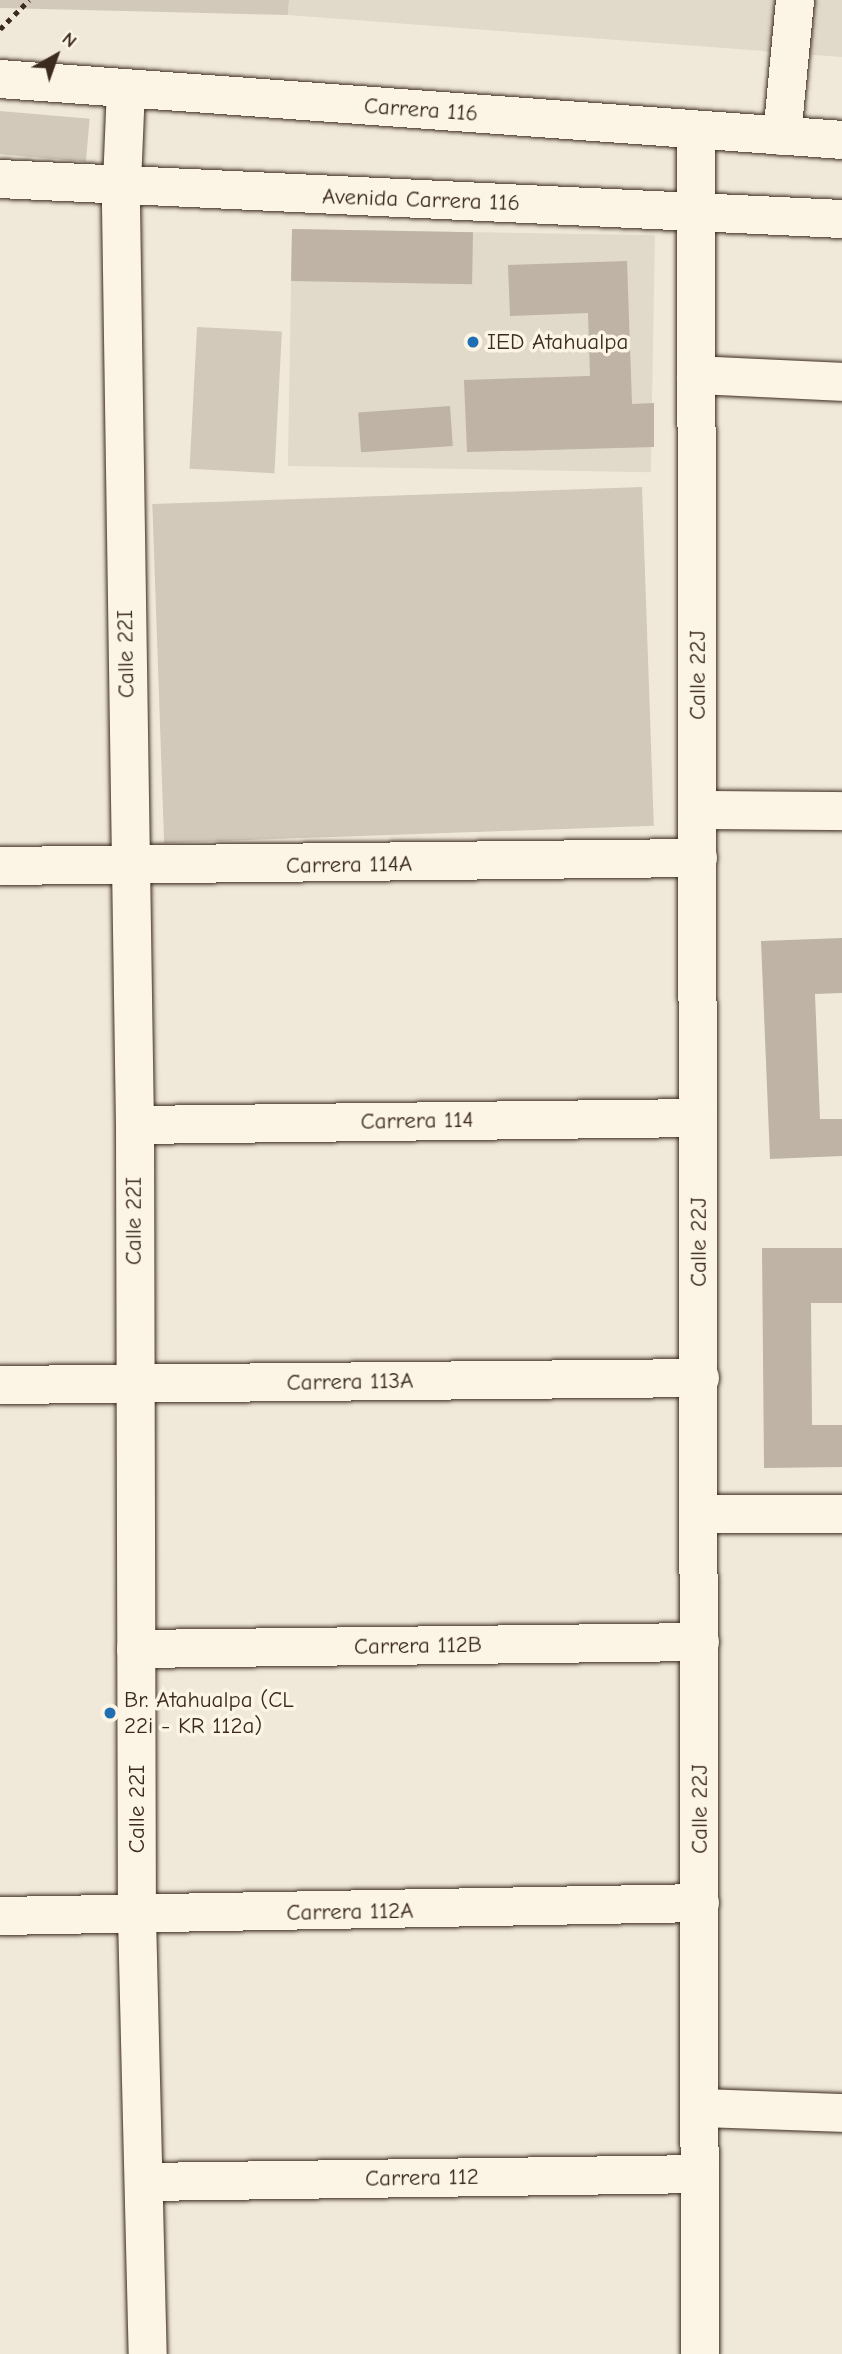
<!DOCTYPE html>
<html>
<head>
<meta charset="utf-8">
<style>
	body { margin:0 }
	#map { position:relative; width:842px; height:2354px; overflow:hidden; background:#f0e9d9; font-family:"Comic Neue",sans-serif }
	div>[style] { position:absolute }
	[style*='--x'] { left:calc(var(--x)*1px); top:calc(var(--y)*1px); width:calc(var(--w)*1px); rotate:calc(var(--a)*1deg) }
	.built>* { inset:0; background:#e1d9c9; transform-origin:0 0 }
	.green>* { inset:0; background:#d2c9ba; transform-origin:0 0 }
	.building>* { inset:0; background:#beb3a4; transform-origin:0 0 }
	.path>* { height:4.5px; margin-top:-2.25px; transform-origin:0; background:repeating-linear-gradient(90deg,#3b2a1e 0 5px,transparent 0 10px) }
	.roads { filter:drop-shadow(0 0 2px #3b2a1e) drop-shadow(0 0 2px #3b2a1e) }
	.minor>* { height:38px; margin:-19px; padding:0 19px; transform-origin:19px; border-radius:19px; background:#fcf5e5 }
	.dots>* { width:19px; height:19px; translate:-50% -50%; box-sizing:border-box; border:4px solid #fcf5e5; border-radius:50% }
	span { translate:-50% -50%; white-space:nowrap; text-align:center; line-height:1.15; -webkit-text-stroke:7px #fcf5e5; paint-order:stroke }
	.street-label { font-size:23px; color:#3b2a1e }
	.poi-label { font-size:23px; color:#3b2a1e }
	.left { translate:0 -50%; text-align:left }
	.north { position:absolute; left:21px; top:21px; width:70px; height:70px; -webkit-text-stroke:5px #fcf5e5; paint-order:stroke; rotate:40deg; font-size:19px; font-weight:700; line-height:28px; text-align:center; color:#3b2a1e }
	.north::after { content:''; display:block; margin:auto; width:24px; height:32px; background:#3b2a1e; clip-path:polygon(50% 0,100% 100%,50% 72%,0 100%) }
</style>
</head>
<body>
<div id="map">
	<div class="built">
		<div style="clip-path:polygon(289px 0,842px 0,842px 57px,288px 15px)"></div>
		<div style="left:292px;top:229px;width:363px;height:237px;rotate:1deg"></div>
	</div>
	<div class="green">
		<div style="clip-path:polygon(0 0,289px 0,288px 15px,0 8px)"></div>
		<div style="left:0;top:111px;width:90px;height:43px;rotate:5deg"></div>
		<div style="left:197px;top:327px;width:85px;height:142px;rotate:3deg"></div>
		<div style="left:642px;top:487px;width:339px;height:490px;rotate:88deg"></div>
	</div>
	<div class="building">
		<div style="left:292px;top:229px;width:181px;height:52px;rotate:1deg"></div>
		<div style="clip-path:polygon(627px 261px,632px 404px,654px 403px,654px 447px,467px 452px,464px 380px,590px 376px,588px 313px,510px 316px,508px 265px)"></div>
		<div style="left:450px;top:406px;width:40px;height:92px;rotate:86deg"></div>
		<div style="clip-path:polygon(842px 938px,842px 993px,815px 994px,820px 1119px,842px 1119px,842px 1156px,770px 1159px,761px 941px)"></div>
		<div style="clip-path:polygon(762px 1248px,842px 1248px,842px 1303px,811px 1303px,812px 1425px,842px 1425px,842px 1467px,764px 1468px)"></div>
	</div>
	<div class="path">
		<div style="--x:0;--y:29;--w:41;--a:-45"></div>
	</div>
	<div class="roads">
		<div class="minor">
			<div style="--x:0;--y:79;--w:844;--a:4.14"></div>
			<div style="--x:126;--y:88;--w:117;--a:92.4"></div>
			<div style="--x:121;--y:205;--w:920;--a:89.13"></div>
			<div style="--x:135;--y:1125;--w:792;--a:89.86"></div>
			<div style="--x:137;--y:1917;--w:437;--a:88.6"></div>
			<div style="--x:696;--y:131;--w:2223;--a:89.9"></div>
			<div style="--x:782;--y:136;--w:137;--a:-84.5"></div>
			<div style="--x:0;--y:179;--w:843;--a:2.72"></div>
			<div style="--x:696;--y:375;--w:146;--a:2.7"></div>
			<div style="--x:698;--y:810;--w:144;--a:0.4"></div>
			<div style="--x:0;--y:866;--w:698;--a:-0.66"></div>
			<div style="--x:135;--y:1125;--w:563;--a:-0.71"></div>
			<div style="--x:0;--y:1385;--w:700;--a:-0.57"></div>
			<div style="--x:700;--y:1514;--w:142;--a:0"></div>
			<div style="--x:136;--y:1649;--w:564;--a:-0.71"></div>
			<div style="--x:0;--y:1916;--w:700;--a:-1.06"></div>
			<div style="--x:700;--y:2108;--w:142;--a:2"></div>
			<div style="--x:144;--y:2182;--w:556;--a:-0.82"></div>
		</div>
	</div>
	<div class="dots">
		<div style="left:473px;top:342px;background:#1f6fb2"></div>
		<div style="left:110px;top:1713px;background:#1f6fb2"></div>
	</div>
	<div class="street-label">
		<span style="left:421px;top:110px;rotate:4deg">Carrera 116</span>
		<span style="left:421px;top:200px;rotate:2deg">Avenida Carrera 116</span>
		<span style="left:126px;top:654px;rotate:-91deg">Calle 22I</span>
		<span style="left:698px;top:675px;rotate:-90deg">Calle 22J</span>
		<span style="left:349px;top:865px;rotate:-1deg">Carrera 114A</span>
		<span style="left:417px;top:1121px;rotate:-1deg">Carrera 114</span>
		<span style="left:134px;top:1221px;rotate:-90deg">Calle 22I</span>
		<span style="left:699px;top:1242px;rotate:-90deg">Calle 22J</span>
		<span style="left:350px;top:1382px;rotate:-1deg">Carrera 113A</span>
		<span style="left:418px;top:1646px;rotate:-1deg">Carrera 112B</span>
		<span style="left:137px;top:1809px;rotate:-90deg">Calle 22I</span>
		<span style="left:700px;top:1809px;rotate:-90deg">Calle 22J</span>
		<span style="left:350px;top:1912px;rotate:-1deg">Carrera 112A</span>
		<span style="left:422px;top:2178px;rotate:-1deg">Carrera 112</span>
	</div>
	<div class="poi-label">
		<span class="left" style="left:487px;top:342px">IED Atahualpa</span>
		<span class="left" style="left:124px;top:1713px">Br. Atahualpa (CL<br>22i - KR 112a)</span>
	</div>
	<div class="north">N</div>
</div>
</body>
</html>
